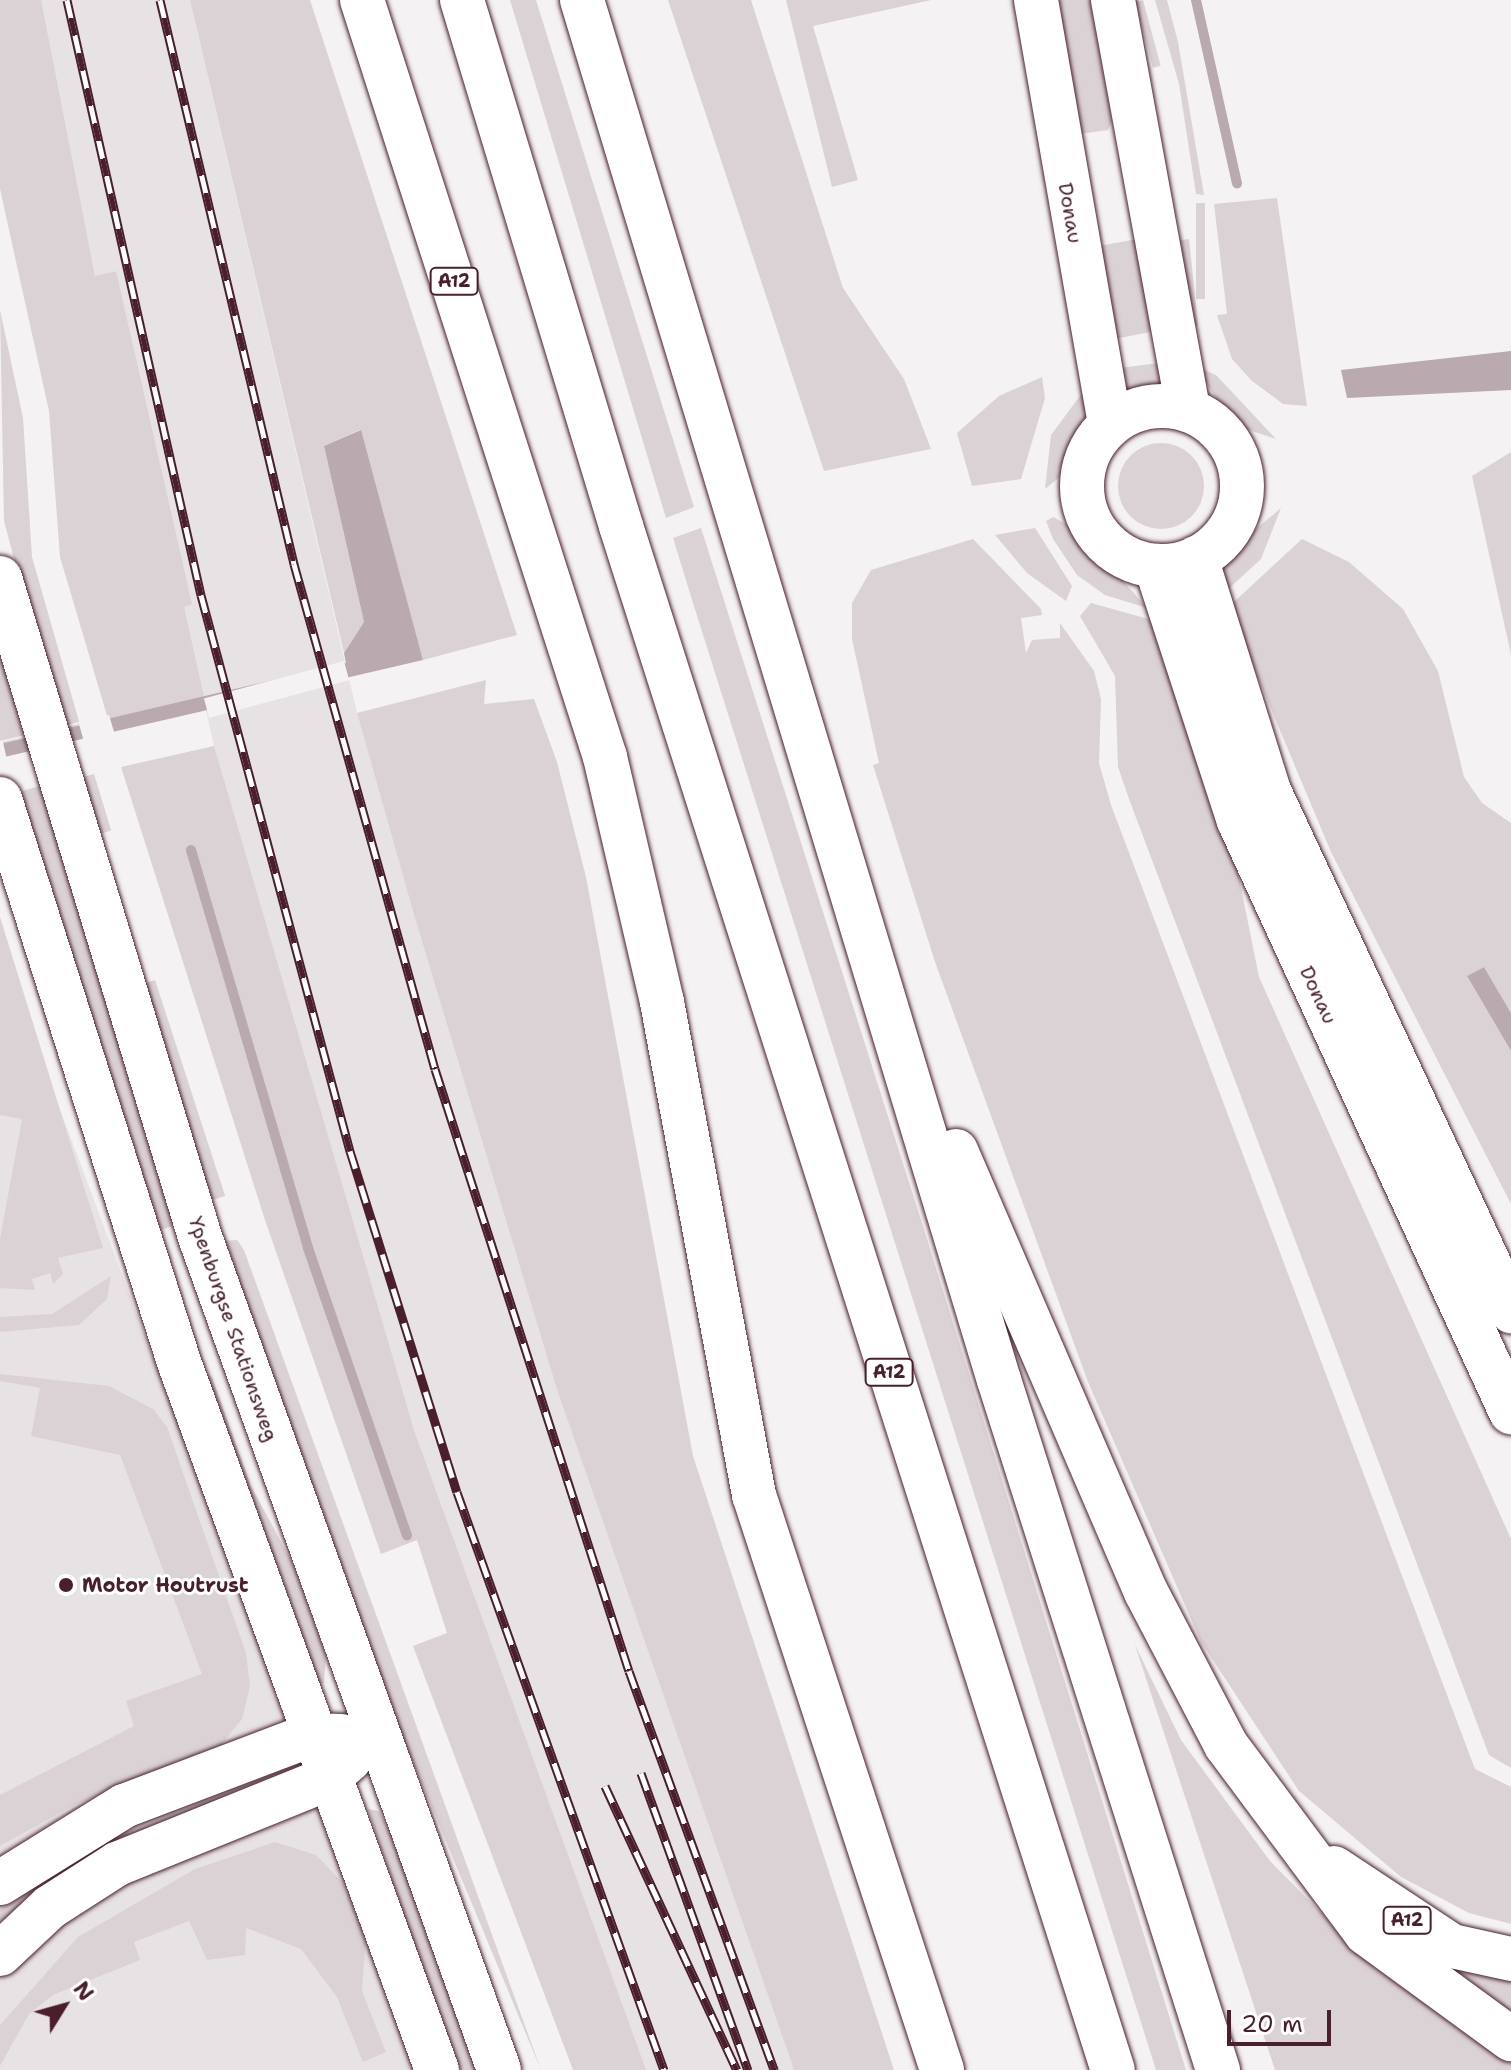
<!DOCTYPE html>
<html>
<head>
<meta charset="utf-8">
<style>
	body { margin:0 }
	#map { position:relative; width:1511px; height:2070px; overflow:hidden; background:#f4f2f2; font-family:"Shantell Sans",sans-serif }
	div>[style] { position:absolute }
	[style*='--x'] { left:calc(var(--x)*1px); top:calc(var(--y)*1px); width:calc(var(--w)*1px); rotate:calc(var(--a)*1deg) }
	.built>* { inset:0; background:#e7e2e3 }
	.green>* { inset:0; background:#dbd2d5; transform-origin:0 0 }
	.round { border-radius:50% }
	.water>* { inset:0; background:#baa9ae }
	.pier>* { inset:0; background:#f4f2f2; transform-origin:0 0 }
	.stream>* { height:10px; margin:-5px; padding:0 5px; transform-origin:5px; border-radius:5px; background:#baa9ae }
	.roads { filter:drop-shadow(0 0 2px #4a1f2b) drop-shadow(0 0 2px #4a1f2b) }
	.secondary>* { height:44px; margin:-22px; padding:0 22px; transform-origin:22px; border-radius:22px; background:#fff }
	.secondary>.ring { margin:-22px; padding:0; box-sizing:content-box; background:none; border:44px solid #fff; border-radius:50% }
	.highway>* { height:44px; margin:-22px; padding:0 22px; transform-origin:22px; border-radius:22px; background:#fff }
	.rail>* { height:9px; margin-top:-4.5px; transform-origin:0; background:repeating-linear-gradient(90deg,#fff 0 18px,#4a1f2b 0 36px); box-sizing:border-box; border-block:2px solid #4a1f2b }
	.dots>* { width:22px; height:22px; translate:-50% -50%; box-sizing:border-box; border:4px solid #fff; border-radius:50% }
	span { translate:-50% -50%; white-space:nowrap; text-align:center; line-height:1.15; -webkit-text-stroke:6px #fff; paint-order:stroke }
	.shield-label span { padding:2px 6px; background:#fff; border:2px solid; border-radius:6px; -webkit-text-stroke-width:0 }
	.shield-label { font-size:18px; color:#4a1f2b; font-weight:700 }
	.street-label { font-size:20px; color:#4a1f2b }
	.poi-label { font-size:20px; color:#4a1f2b; font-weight:700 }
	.left { translate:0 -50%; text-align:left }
	.north { position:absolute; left:24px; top:1966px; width:80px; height:80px; -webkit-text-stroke:6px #fff; paint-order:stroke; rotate:53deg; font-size:22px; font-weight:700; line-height:32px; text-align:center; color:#4a1f2b }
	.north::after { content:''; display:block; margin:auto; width:28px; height:36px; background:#4a1f2b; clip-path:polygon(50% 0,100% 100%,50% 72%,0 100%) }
	.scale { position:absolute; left:1227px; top:2010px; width:104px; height:36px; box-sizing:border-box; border:4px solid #4a1f2b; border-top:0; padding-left:10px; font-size:24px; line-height:28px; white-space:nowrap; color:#4a1f2b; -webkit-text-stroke:6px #fff; paint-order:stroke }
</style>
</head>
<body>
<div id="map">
	<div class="built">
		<div style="clip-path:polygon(38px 0,190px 0,357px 713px,414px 915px,557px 1390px,794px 2070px,646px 2070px,562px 1854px,415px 1433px,216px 755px,130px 372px,116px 271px,95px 276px)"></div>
		<div style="clip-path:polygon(0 950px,421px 2070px,0 2070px)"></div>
	</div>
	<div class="green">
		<div style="clip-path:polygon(0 0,41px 0,95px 276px,116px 271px,192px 604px,184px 607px,204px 697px,108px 719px,60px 557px,49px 411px,0 189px)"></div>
		<div style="clip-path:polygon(190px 0,310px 0,517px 635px,423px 660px,360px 430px,324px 446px,364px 622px,344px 653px)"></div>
		<div style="clip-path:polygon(510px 0,536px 0,694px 507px,666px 518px)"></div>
		<div style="clip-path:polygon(668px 0,751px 0,843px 288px,904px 379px,931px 449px,824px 471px)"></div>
		<div style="clip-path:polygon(786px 0,931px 0,813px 26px,858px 180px,832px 187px)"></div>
		<div style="clip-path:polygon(1046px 0,1090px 0,1112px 121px,1108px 130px,1073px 135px)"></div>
		<div style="left:1143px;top:0;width:68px;height:8px;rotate:75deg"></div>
		<div style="clip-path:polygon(1155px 0,1167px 0,1178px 42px,1204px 195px,1196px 194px,1179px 84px)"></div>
		<div style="clip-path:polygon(1277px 198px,1307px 406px,1283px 404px,1252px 381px,1232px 359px,1217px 315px,1227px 314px,1214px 204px)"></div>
		<div style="left:1196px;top:203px;width:9px;height:96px"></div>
		<div style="clip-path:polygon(1138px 239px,1161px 330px,1104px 341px,1093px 247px)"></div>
		<div style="left:1189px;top:239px;width:87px;height:11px;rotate:84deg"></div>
		<div style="clip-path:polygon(0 310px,23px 418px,32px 557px,80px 725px,60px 730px,4px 521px)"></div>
		<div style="clip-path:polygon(1167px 362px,1167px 387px,1115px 398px,1120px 368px)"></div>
		<div style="clip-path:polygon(1195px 366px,1216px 375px,1276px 439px,1234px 425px)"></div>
		<div style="clip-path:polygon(1042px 377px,1045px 398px,1021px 479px,972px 486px,957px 433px,999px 396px)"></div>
		<div style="clip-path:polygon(1088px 385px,1090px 421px,1067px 471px,1045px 489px,1051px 435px)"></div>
		<div class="round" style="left:1118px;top:443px;width:86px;height:86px"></div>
		<div style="clip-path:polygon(1511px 452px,1511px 655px,1472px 476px)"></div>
		<div style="clip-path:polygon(1281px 508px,1261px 559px,1223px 594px,1217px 573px,1226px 554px)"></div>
		<div style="clip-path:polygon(1053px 517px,1078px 530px,1147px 608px,1105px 595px,1077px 575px,1053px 539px,1046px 521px)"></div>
		<div style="clip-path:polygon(701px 528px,921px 1220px,1186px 2070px,1156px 2070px,693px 603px,673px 538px)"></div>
		<div style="clip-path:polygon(1035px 528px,1072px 586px,1066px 601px,1027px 573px,995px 535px)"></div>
		<div style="clip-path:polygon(973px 539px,1041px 609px,1042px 615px,1021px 618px,1026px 653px,1032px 640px,1060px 638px,1060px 623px,1094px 671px,1101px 699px,1099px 763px,1111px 805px,1475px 1769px,1511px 1787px,1511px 1924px,1469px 1913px,1401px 1877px,1299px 1791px,1201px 1642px,1088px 1382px,935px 962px,873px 765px,879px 763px,852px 639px,852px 603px,871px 570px)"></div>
		<div style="clip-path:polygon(1302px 539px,1349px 562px,1403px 609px,1438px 671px,1464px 777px,1482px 803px,1511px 823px,1511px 1013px,1484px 967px,1467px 976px,1511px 1051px,1511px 1204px,1331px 852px,1248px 654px,1223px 612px)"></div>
		<div style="clip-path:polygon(1091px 603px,1159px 622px,1231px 838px,1259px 977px,1511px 1539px,1511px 1768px,1489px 1755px,1129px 799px,1118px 767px,1115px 676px,1080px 616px)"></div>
		<div style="clip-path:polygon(0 641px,27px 737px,1px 744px,0 739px)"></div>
		<div style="clip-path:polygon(486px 680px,484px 704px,534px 699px,557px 762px,586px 877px,693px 1456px,894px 2070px,794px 2070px,557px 1390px,414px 915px,357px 713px)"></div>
		<div style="clip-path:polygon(214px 746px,415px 1433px,646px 2070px,573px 2070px,413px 1646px,447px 1633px,417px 1540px,381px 1554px,265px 1220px,121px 767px)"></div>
		<div style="left:94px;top:774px;width:59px;height:20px;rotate:73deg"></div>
		<div style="left:42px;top:785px;width:460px;height:28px;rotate:73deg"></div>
		<div style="clip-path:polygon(0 917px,103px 1248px,58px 1258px,63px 1274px,53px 1284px,50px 1273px,32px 1279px,35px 1290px,0 1288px,0 1239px,22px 1119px,0 1115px)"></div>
		<div style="left:155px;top:980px;width:227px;height:24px;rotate:72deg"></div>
		<div style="clip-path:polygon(237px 1240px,244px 1250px,541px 2070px,374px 1668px,220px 1241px)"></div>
		<div style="clip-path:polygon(111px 1276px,107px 1299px,79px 1325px,0 1332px,0 1317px,52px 1314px)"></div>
		<div style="clip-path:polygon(202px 1371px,212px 1377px,251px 1486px,294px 1566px,326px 1656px,324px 1683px,316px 1685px)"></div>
		<div style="clip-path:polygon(0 1374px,109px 1386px,153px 1409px,167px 1427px,246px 1653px,250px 1686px,242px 1719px,221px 1745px,74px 1805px,0 1846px,0 1795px,134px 1726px,126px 1701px,202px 1674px,120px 1455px,31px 1436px,40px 1388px,0 1381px)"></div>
		<div style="clip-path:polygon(1135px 1645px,1181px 1740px,1270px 1861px,1353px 1945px,1511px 2057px,1511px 2070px,1275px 2070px)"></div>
		<div style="clip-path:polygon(273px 1775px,89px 1855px,0 1922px,0 1910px,84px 1850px)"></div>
		<div style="clip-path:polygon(368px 1809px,379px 1811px,391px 1835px,481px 2070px,455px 2070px)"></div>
		<div style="clip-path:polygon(275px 1842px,316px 1855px,343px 1883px,366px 1936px,362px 1991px,386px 2052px,363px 2062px,337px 1997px,301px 1949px,246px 1928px,245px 1955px,207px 1960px,189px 1921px,134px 1942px,140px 1960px,53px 1995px,29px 2014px,0 2066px,0 2025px,78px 1937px,195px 1869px)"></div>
		<div style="clip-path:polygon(1378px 1918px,1511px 1973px,1511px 2012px)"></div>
	</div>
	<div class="water">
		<div style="clip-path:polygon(1511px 351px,1511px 390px,1347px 398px,1341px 370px)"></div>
		<div style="clip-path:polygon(361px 430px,423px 660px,0 758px,0 744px,346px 663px,344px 653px,364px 622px,324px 446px)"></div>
		<div style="clip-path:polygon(1484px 967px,1511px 1013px,1511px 1051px,1467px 976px)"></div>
	</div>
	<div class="pier">
		<div style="left:344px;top:661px;width:20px;height:145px;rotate:75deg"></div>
		<div style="clip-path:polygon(109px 715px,115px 735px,84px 742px,79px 724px,3px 742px,7px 760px,0 762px,0 741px)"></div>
	</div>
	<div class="stream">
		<div style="--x:1196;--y:0;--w:188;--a:77.4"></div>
		<div style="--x:191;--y:850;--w:415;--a:73.6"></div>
		<div style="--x:308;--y:1248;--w:304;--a:71"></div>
	</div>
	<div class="roads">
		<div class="secondary">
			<div style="--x:1036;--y:0;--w:431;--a:80.1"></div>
			<div style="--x:1113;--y:0;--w:417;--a:79.6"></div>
			<div class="ring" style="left:1082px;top:406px;width:116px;height:116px"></div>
			<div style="--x:1196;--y:558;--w:244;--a:72.6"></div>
			<div style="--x:1269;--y:791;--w:574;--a:65.04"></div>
			<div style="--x:1156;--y:566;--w:268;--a:72"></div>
			<div style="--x:1239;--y:821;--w:651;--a:65.29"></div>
			<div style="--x:0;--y:578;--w:689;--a:73.12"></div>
			<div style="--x:200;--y:1237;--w:885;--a:70.25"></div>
			<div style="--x:0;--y:799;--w:591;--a:72.36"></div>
			<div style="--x:179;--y:1362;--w:754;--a:69.98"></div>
			<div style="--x:0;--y:1883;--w:146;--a:-31.8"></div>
			<div style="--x:124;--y:1806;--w:200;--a:-20.8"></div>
			<div style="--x:311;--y:1735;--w:30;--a:2"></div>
			<div style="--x:0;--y:1954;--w:69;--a:-43.2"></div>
			<div style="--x:50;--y:1907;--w:80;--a:-32.7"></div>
			<div style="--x:117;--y:1864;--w:227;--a:-22"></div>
			<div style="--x:327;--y:1779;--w:30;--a:-41"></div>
		</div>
		<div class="highway">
			<div style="--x:362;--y:0;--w:795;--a:72.2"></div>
			<div style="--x:605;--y:757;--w:252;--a:76.9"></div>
			<div style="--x:662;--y:1002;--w:502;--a:79.43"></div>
			<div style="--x:754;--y:1495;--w:605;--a:71.89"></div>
			<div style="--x:462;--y:0;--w:550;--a:73.18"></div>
			<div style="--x:621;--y:526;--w:1620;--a:72.33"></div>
			<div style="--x:582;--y:0;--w:1442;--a:73.19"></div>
			<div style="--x:999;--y:1380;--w:724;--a:72.39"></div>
			<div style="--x:956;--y:1151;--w:480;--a:66.7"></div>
			<div style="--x:1146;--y:1592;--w:173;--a:62.4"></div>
			<div style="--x:1226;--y:1745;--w:234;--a:53.3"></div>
			<div style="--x:1366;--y:1933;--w:180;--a:36.2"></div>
			<div style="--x:1334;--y:1868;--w:141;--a:33.5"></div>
			<div style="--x:1452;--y:1946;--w:60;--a:12.4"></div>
		</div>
	</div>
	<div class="rail">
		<div style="--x:67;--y:0;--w:610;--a:77.31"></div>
		<div style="--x:201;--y:595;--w:576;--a:75"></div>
		<div style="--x:350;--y:1151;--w:357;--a:72.6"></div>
		<div style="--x:457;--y:1492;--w:614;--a:70.3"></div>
		<div style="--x:160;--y:0;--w:580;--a:76.63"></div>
		<div style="--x:294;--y:564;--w:524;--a:74.4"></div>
		<div style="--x:435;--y:1069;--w:632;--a:72.14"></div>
		<div style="--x:629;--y:1671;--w:425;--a:70"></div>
		<div style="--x:641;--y:1773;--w:316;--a:70.2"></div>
		<div style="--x:605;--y:1786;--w:313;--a:65.1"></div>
	</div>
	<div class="dots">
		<div style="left:66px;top:1585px;background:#4a1f2b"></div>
	</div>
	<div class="shield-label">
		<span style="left:454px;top:281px">A12</span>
		<span style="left:889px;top:1372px">A12</span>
		<span style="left:1407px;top:1920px">A12</span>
	</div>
	<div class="street-label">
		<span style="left:1070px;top:213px;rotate:80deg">Donau</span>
		<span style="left:1318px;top:995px;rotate:65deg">Donau</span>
		<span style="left:233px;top:1329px;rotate:71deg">Ypenburgse Stationsweg</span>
	</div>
	<div class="poi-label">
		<span class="left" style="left:82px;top:1585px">Motor Houtrust</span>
	</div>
	<div class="north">N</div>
	<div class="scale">20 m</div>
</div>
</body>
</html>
